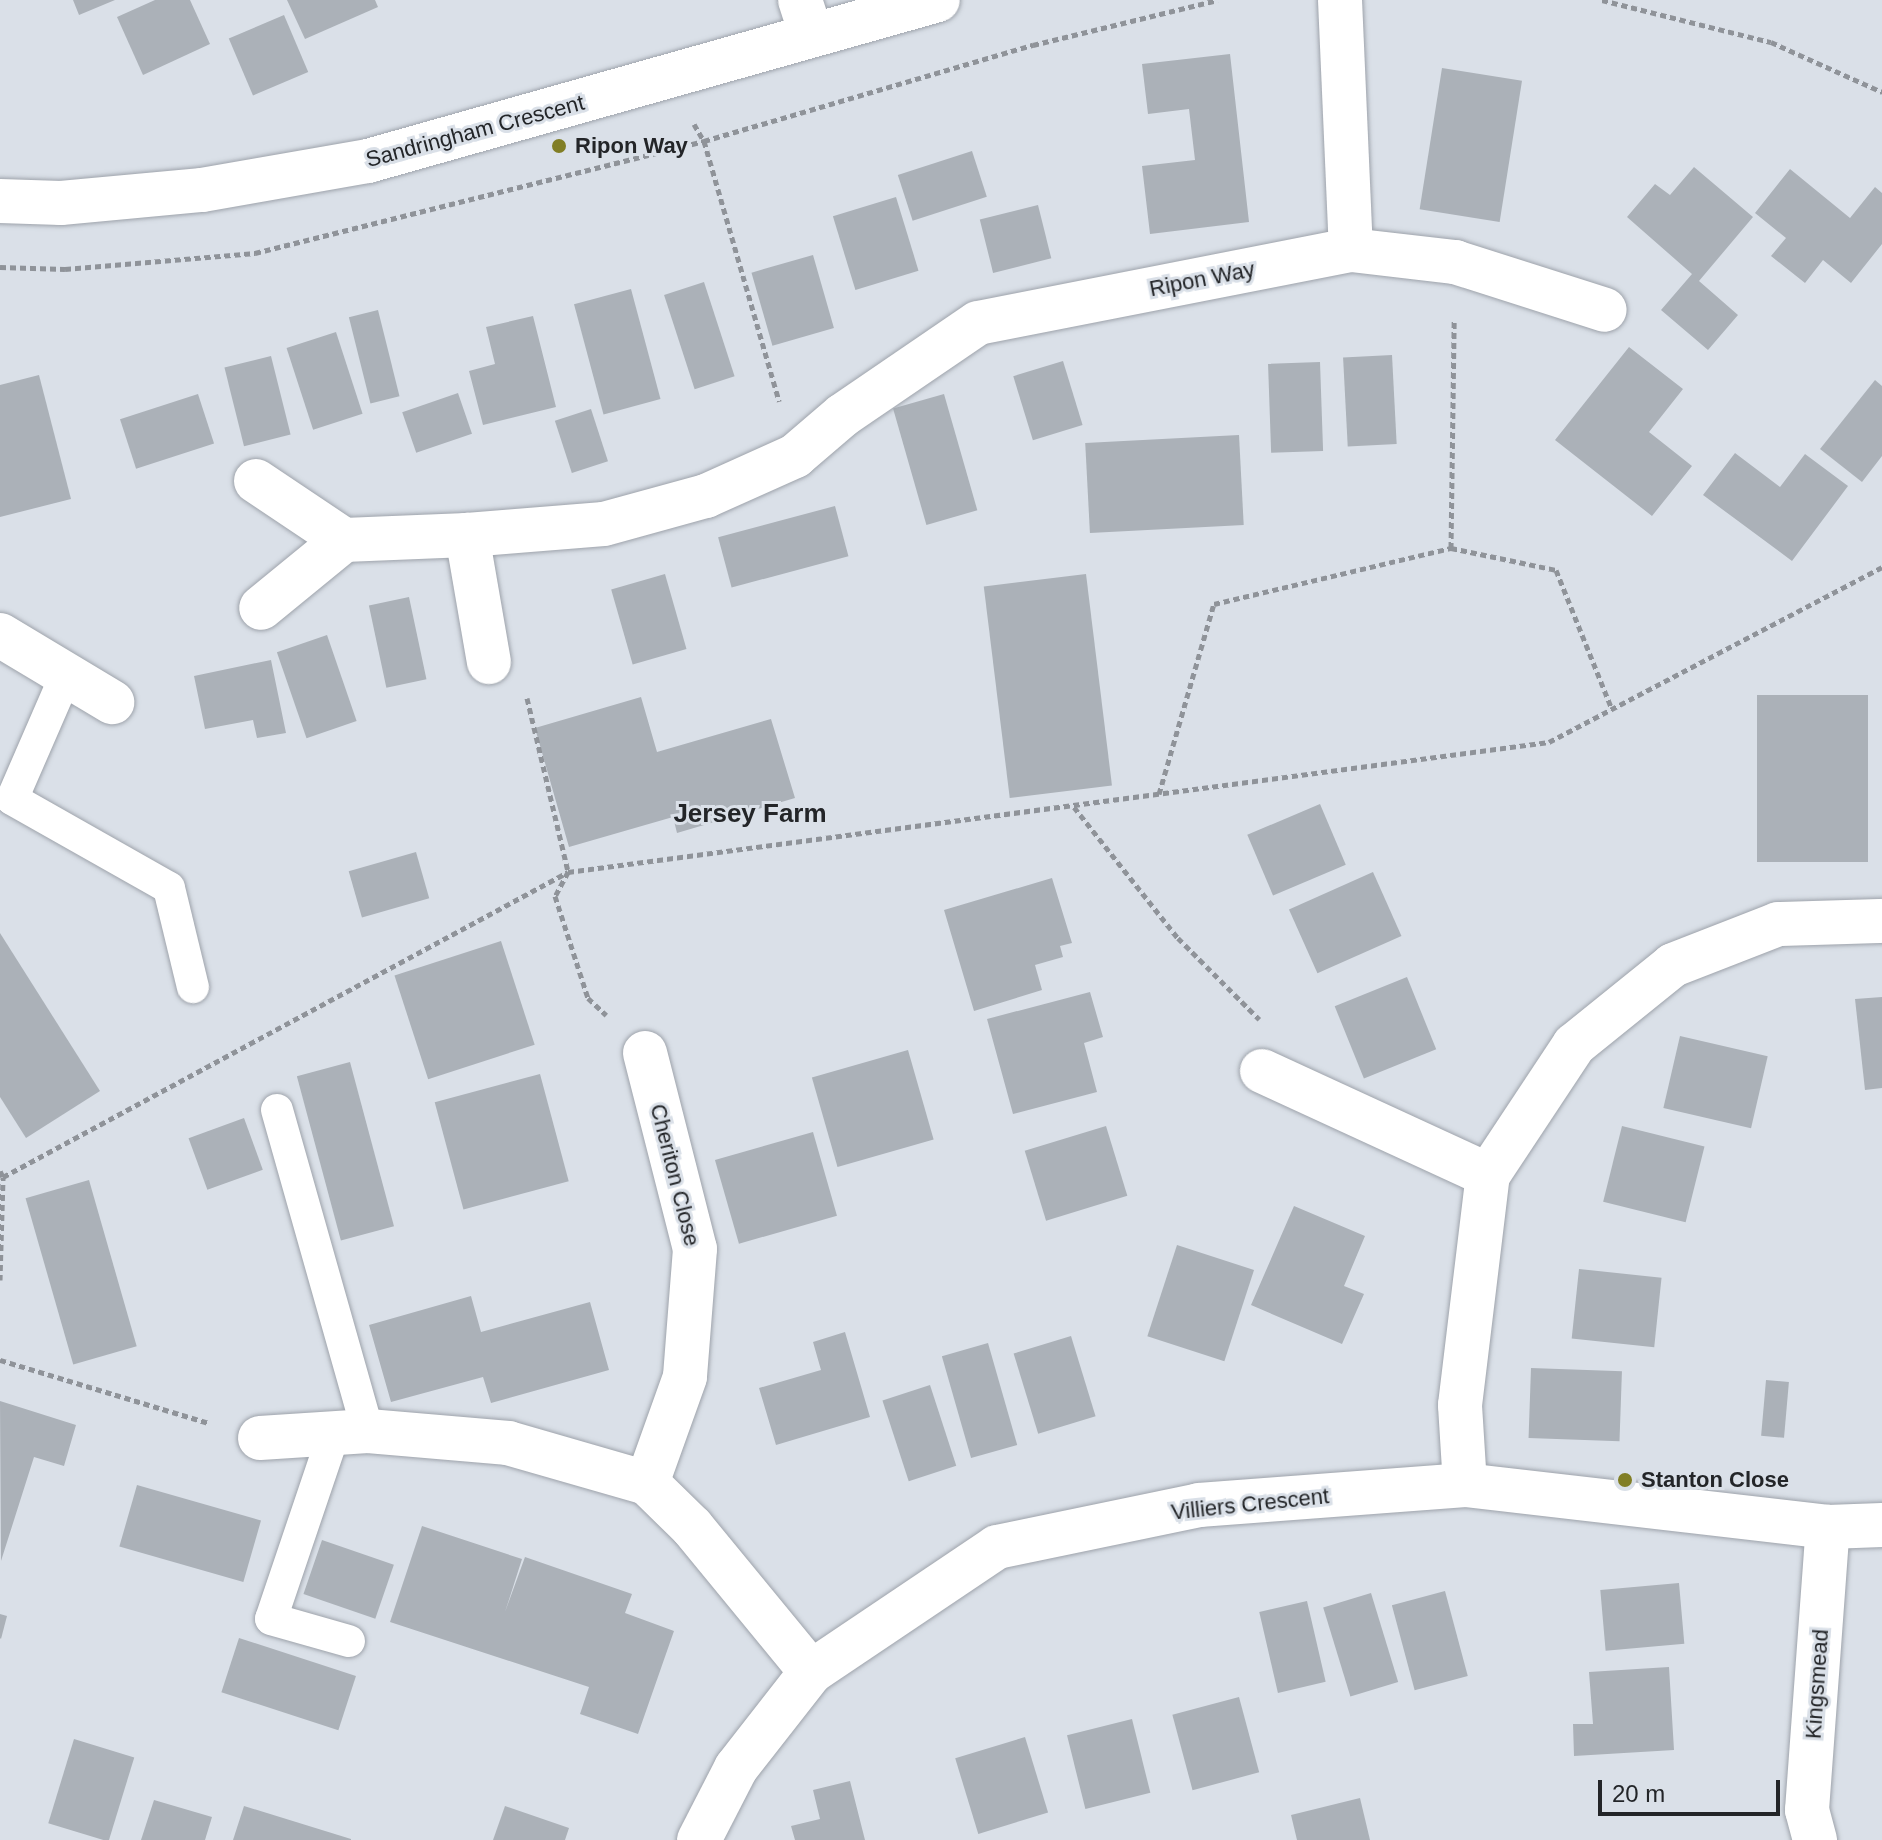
<!DOCTYPE html>
<html>
<head>
<meta charset="utf-8">
<style>
	body { margin:0 }
	#map { position:relative; width:1882px; height:1840px; overflow:hidden; background:#dae0e8; font-family:Helvetica,sans-serif }
	div>[style] { position:absolute }
	[style*='--x'] { left:calc(var(--x)*1px); top:calc(var(--y)*1px); width:calc(var(--w)*1px); rotate:calc(var(--a)*1deg) }
	.building>* { inset:0; background:#abb1b8; transform-origin:0 0 }
	.path>* { height:5px; margin-top:-2.5px; transform-origin:0; background:repeating-linear-gradient(90deg,#8f9399 0 6px,transparent 0 10px) }
	.roads { filter:drop-shadow(0 0 2px #9ea3ab) drop-shadow(0 0 2px #9ea3ab) }
	.service>* { height:32px; margin:-16px; padding:0 16px; transform-origin:16px; border-radius:16px; background:#fff }
	.minor>* { height:44px; margin:-22px; padding:0 22px; transform-origin:22px; border-radius:22px; background:#fff }
	.tertiary>* { height:44px; margin:-22px; padding:0 22px; transform-origin:22px; border-radius:22px; background:#fff }
	.dots>* { width:22px; height:22px; translate:-50% -50%; box-sizing:border-box; border:4px solid #dae0e8; border-radius:50% }
	span { translate:-50% -50%; white-space:nowrap; text-align:center; line-height:1.15; -webkit-text-stroke:6px #dae0e8; paint-order:stroke }
	.street-label { font-size:22px; color:#232528 }
	.poi-label { font-size:22px; color:#232528; font-weight:700 }
	.left { translate:0 -50%; text-align:left }
	.quarter-label { font-size:26px; color:#232528; font-weight:700 }
	.scale { position:absolute; left:1598px; top:1780px; width:182px; height:36px; box-sizing:border-box; border:4px solid #232528; border-top:0; padding-left:10px; font-size:24px; line-height:28px; white-space:nowrap; color:#232528; -webkit-text-stroke:6px #dae0e8; paint-order:stroke }
</style>
</head>
<body>
<div id="map">
	<div class="building">
		<div style="clip-path:polygon(73px 0,115px 0,79px 15px)"></div>
		<div style="clip-path:polygon(155px 0,190px 0,210px 44px,143px 75px,117px 17px)"></div>
		<div style="clip-path:polygon(287px 0,375px 0,378px 7px,305px 39px)"></div>
		<div style="left:284px;top:15px;width:62px;height:60px;rotate:67deg"></div>
		<div style="clip-path:polygon(1230px 54px,1249px 222px,1150px 234px,1142px 166px,1195px 160px,1189px 109px,1148px 114px,1142px 64px)"></div>
		<div style="left:1442px;top:68px;width:81px;height:143px;rotate:9deg"></div>
		<div style="left:972px;top:151px;width:48px;height:78px;rotate:72deg"></div>
		<div style="clip-path:polygon(1694px 167px,1753px 217px,1699px 281px,1738px 315px,1708px 350px,1661px 310px,1692px 274px,1627px 217px,1655px 184px,1670px 195px)"></div>
		<div style="clip-path:polygon(1790px 169px,1850px 218px,1875px 187px,1882px 193px,1882px 244px,1851px 283px,1823px 260px,1805px 283px,1771px 256px,1786px 238px,1755px 213px)"></div>
		<div style="left:896px;top:197px;width:77px;height:66px;rotate:73deg"></div>
		<div style="left:1038px;top:205px;width:55px;height:60px;rotate:76deg"></div>
		<div style="left:813px;top:255px;width:76px;height:64px;rotate:74deg"></div>
		<div style="left:704px;top:282px;width:99px;height:42px;rotate:72deg"></div>
		<div style="left:631px;top:289px;width:114px;height:59px;rotate:75deg"></div>
		<div style="left:378px;top:310px;width:89px;height:30px;rotate:76deg"></div>
		<div style="clip-path:polygon(533px 316px,556px 407px,483px 425px,469px 371px,495px 364px,486px 327px)"></div>
		<div style="left:336px;top:332px;width:86px;height:52px;rotate:72deg"></div>
		<div style="clip-path:polygon(1629px 347px,1683px 389px,1649px 432px,1692px 466px,1652px 516px,1555px 440px)"></div>
		<div style="left:1392px;top:355px;width:89px;height:49px;rotate:87deg"></div>
		<div style="left:271px;top:356px;width:81px;height:48px;rotate:76deg"></div>
		<div style="left:1063px;top:361px;width:67px;height:52px;rotate:73deg"></div>
		<div style="left:1320px;top:362px;width:89px;height:52px;rotate:88deg"></div>
		<div style="clip-path:polygon(39px 375px,71px 499px,0 517px,0 385px)"></div>
		<div style="clip-path:polygon(1875px 380px,1882px 386px,1882px 456px,1862px 482px,1820px 449px)"></div>
		<div style="left:458px;top:393px;width:43px;height:59px;rotate:71deg"></div>
		<div style="left:198px;top:394px;width:52px;height:82px;rotate:72deg"></div>
		<div style="left:944px;top:394px;width:121px;height:53px;rotate:74deg"></div>
		<div style="left:591px;top:409px;width:55px;height:38px;rotate:72deg"></div>
		<div style="left:1239px;top:435px;width:90px;height:154px;rotate:87deg"></div>
		<div style="clip-path:polygon(1735px 453px,1780px 487px,1805px 454px,1848px 486px,1792px 561px,1703px 495px)"></div>
		<div style="left:835px;top:506px;width:52px;height:121px;rotate:75deg"></div>
		<div style="left:665px;top:574px;width:78px;height:56px;rotate:74deg"></div>
		<div style="left:1086px;top:574px;width:213px;height:103px;rotate:83deg"></div>
		<div style="left:409px;top:597px;width:84px;height:41px;rotate:78deg"></div>
		<div style="left:327px;top:635px;width:91px;height:53px;rotate:71deg"></div>
		<div style="clip-path:polygon(271px 660px,286px 733px,257px 738px,253px 720px,205px 729px,194px 676px)"></div>
		<div style="left:1757px;top:695px;width:111px;height:167px"></div>
		<div style="clip-path:polygon(641px 697px,657px 752px,771px 719px,795px 798px,677px 833px,673px 817px,569px 847px,535px 728px)"></div>
		<div style="left:1320px;top:804px;width:66px;height:79px;rotate:67deg"></div>
		<div style="left:416px;top:852px;width:48px;height:70px;rotate:74deg"></div>
		<div style="left:1373px;top:872px;width:70px;height:92px;rotate:66deg"></div>
		<div style="clip-path:polygon(1052px 878px,1072px 943px,1060px 946px,1063px 957px,1035px 965px,1042px 990px,974px 1011px,944px 910px)"></div>
		<div style="clip-path:polygon(0 933px,100px 1091px,26px 1138px,0 1097px)"></div>
		<div style="left:501px;top:941px;width:109px;height:112px;rotate:72deg"></div>
		<div style="left:1407px;top:977px;width:78px;height:78px;rotate:68deg"></div>
		<div style="clip-path:polygon(1090px 992px,1103px 1037px,1084px 1043px,1097px 1092px,1013px 1114px,987px 1019px)"></div>
		<div style="clip-path:polygon(1882px 997px,1882px 1088px,1865px 1090px,1855px 999px)"></div>
		<div style="left:1680px;top:1036px;width:90px;height:74px;rotate:13deg"></div>
		<div style="left:908px;top:1050px;width:93px;height:100px;rotate:74deg"></div>
		<div style="left:350px;top:1062px;width:170px;height:55px;rotate:75deg"></div>
		<div style="left:540px;top:1074px;width:111px;height:109px;rotate:75deg"></div>
		<div style="left:244px;top:1118px;width:55px;height:59px;rotate:70deg"></div>
		<div style="left:1106px;top:1126px;width:73px;height:85px;rotate:73deg"></div>
		<div style="left:1622px;top:1126px;width:85px;height:78px;rotate:14deg"></div>
		<div style="left:813px;top:1132px;width:87px;height:102px;rotate:74deg"></div>
		<div style="left:89px;top:1180px;width:173px;height:66px;rotate:74deg"></div>
		<div style="clip-path:polygon(1294px 1206px,1365px 1236px,1344px 1286px,1364px 1294px,1342px 1344px,1251px 1305px)"></div>
		<div style="left:1177px;top:1245px;width:81px;height:96px;rotate:18deg"></div>
		<div style="left:1579px;top:1269px;width:83px;height:70px;rotate:6deg"></div>
		<div style="clip-path:polygon(471px 1296px,481px 1332px,590px 1302px,609px 1370px,491px 1403px,483px 1377px,391px 1402px,369px 1325px)"></div>
		<div style="clip-path:polygon(845px 1332px,870px 1417px,776px 1445px,759px 1388px,821px 1370px,813px 1342px)"></div>
		<div style="left:1071px;top:1336px;width:84px;height:60px;rotate:73deg"></div>
		<div style="left:988px;top:1343px;width:106px;height:48px;rotate:74deg"></div>
		<div style="left:1531px;top:1368px;width:91px;height:70px;rotate:2deg"></div>
		<div style="left:1766px;top:1380px;width:23px;height:56px;rotate:5deg"></div>
		<div style="left:930px;top:1385px;width:85px;height:50px;rotate:72deg"></div>
		<div style="clip-path:polygon(0 1401px,76px 1425px,64px 1466px,34px 1457px,1px 1561px)"></div>
		<div style="left:137px;top:1485px;width:129px;height:64px;rotate:16deg"></div>
		<div style="clip-path:polygon(422px 1526px,522px 1559px,505px 1612px,525px 1557px,632px 1594px,625px 1613px,674px 1631px,638px 1734px,580px 1714px,589px 1687px,390px 1622px)"></div>
		<div style="left:322px;top:1540px;width:76px;height:57px;rotate:19deg"></div>
		<div style="left:1679px;top:1583px;width:61px;height:79px;rotate:85deg"></div>
		<div style="left:1445px;top:1591px;width:88px;height:55px;rotate:75deg"></div>
		<div style="left:1371px;top:1593px;width:93px;height:50px;rotate:73deg"></div>
		<div style="left:1307px;top:1601px;width:83px;height:49px;rotate:77deg"></div>
		<div style="clip-path:polygon(0 1614px,7px 1616px,1px 1639px,0 1638px)"></div>
		<div style="left:239px;top:1638px;width:123px;height:57px;rotate:18deg"></div>
		<div style="clip-path:polygon(1669px 1667px,1674px 1750px,1574px 1756px,1573px 1724px,1593px 1724px,1589px 1672px)"></div>
		<div style="left:1239px;top:1697px;width:78px;height:69px;rotate:75deg"></div>
		<div style="left:1132px;top:1719px;width:76px;height:67px;rotate:76deg"></div>
		<div style="left:1025px;top:1737px;width:79px;height:73px;rotate:73deg"></div>
		<div style="left:74px;top:1739px;width:63px;height:88px;rotate:17deg"></div>
		<div style="clip-path:polygon(850px 1781px,865px 1840px,795px 1840px,791px 1826px,820px 1819px,813px 1790px)"></div>
		<div style="clip-path:polygon(1360px 1798px,1370px 1840px,1297px 1840px,1291px 1815px)"></div>
		<div style="clip-path:polygon(154px 1800px,212px 1817px,205px 1840px,141px 1840px)"></div>
		<div style="clip-path:polygon(244px 1806px,351px 1839px,351px 1840px,233px 1840px)"></div>
		<div style="clip-path:polygon(505px 1806px,569px 1828px,565px 1840px,493px 1840px)"></div>
	</div>
	<div class="path">
		<div style="--x:1602;--y:0;--w:174;--a:14"></div>
		<div style="--x:1771;--y:42;--w:122;--a:24.2"></div>
		<div style="--x:694;--y:124;--w:20;--a:60"></div>
		<div style="--x:704;--y:141;--w:271;--a:73.9"></div>
		<div style="--x:0;--y:267;--w:65;--a:1.8"></div>
		<div style="--x:65;--y:269;--w:191;--a:-4.8"></div>
		<div style="--x:255;--y:253;--w:463;--a:-14"></div>
		<div style="--x:704;--y:141;--w:343;--a:-16.3"></div>
		<div style="--x:1033;--y:45;--w:190;--a:-13.7"></div>
		<div style="--x:1451;--y:548;--w:229;--a:-89.2"></div>
		<div style="--x:527;--y:698;--w:179;--a:76.7"></div>
		<div style="--x:568;--y:872;--w:27;--a:118"></div>
		<div style="--x:555;--y:896;--w:107;--a:72.1"></div>
		<div style="--x:588;--y:998;--w:25;--a:43"></div>
		<div style="--x:1159;--y:794;--w:198;--a:-73.9"></div>
		<div style="--x:1214;--y:604;--w:244;--a:-13.3"></div>
		<div style="--x:1451;--y:548;--w:107;--a:11.8"></div>
		<div style="--x:1556;--y:570;--w:150;--a:68.1"></div>
		<div style="--x:1074;--y:807;--w:167;--a:51.6"></div>
		<div style="--x:1178;--y:938;--w:115;--a:45"></div>
		<div style="--x:0;--y:1171;--w:7;--a:63"></div>
		<div style="--x:3;--y:1177;--w:642;--a:-28.36"></div>
		<div style="--x:568;--y:872;--w:990;--a:-7.55"></div>
		<div style="--x:1549;--y:742;--w:376;--a:-27.7"></div>
		<div style="--x:0;--y:1280;--w:103;--a:-88.3"></div>
		<div style="--x:0;--y:1360;--w:218;--a:16.8"></div>
	</div>
	<div class="roads">
		<div class="service">
			<div style="--x:66;--y:675;--w:135;--a:113.5"></div>
			<div style="--x:12;--y:799;--w:180;--a:29.5"></div>
			<div style="--x:169;--y:888;--w:102;--a:76.4"></div>
			<div style="--x:277;--y:1110;--w:334;--a:74.2"></div>
			<div style="--x:334;--y:1433;--w:196;--a:108.7"></div>
			<div style="--x:271;--y:1619;--w:81;--a:15.8"></div>
		</div>
		<div class="minor">
			<div style="--x:800;--y:0;--w:36;--a:72"></div>
			<div style="--x:1340;--y:0;--w:250;--a:87.5"></div>
			<div style="--x:256;--y:481;--w:106;--a:33.8"></div>
			<div style="--x:344;--y:540;--w:107;--a:140.7"></div>
			<div style="--x:467;--y:535;--w:129;--a:80.2"></div>
			<div style="--x:344;--y:540;--w:123;--a:-2.3"></div>
			<div style="--x:467;--y:535;--w:137;--a:-4.6"></div>
			<div style="--x:604;--y:524;--w:106;--a:-15.4"></div>
			<div style="--x:706;--y:496;--w:98;--a:-24.2"></div>
			<div style="--x:795;--y:456;--w:63;--a:-40.5"></div>
			<div style="--x:843;--y:415;--w:163;--a:-34.3"></div>
			<div style="--x:978;--y:323;--w:380;--a:-11.1"></div>
			<div style="--x:1351;--y:250;--w:105;--a:6.6"></div>
			<div style="--x:1455;--y:262;--w:157;--a:17.7"></div>
			<div style="--x:0;--y:635;--w:131;--a:30.9"></div>
			<div style="--x:645;--y:1053;--w:202;--a:75.7"></div>
			<div style="--x:695;--y:1249;--w:128;--a:94.5"></div>
			<div style="--x:685;--y:1377;--w:113;--a:109.7"></div>
			<div style="--x:1262;--y:1071;--w:249;--a:24.7"></div>
			<div style="--x:260;--y:1438;--w:108;--a:-3.7"></div>
			<div style="--x:368;--y:1431;--w:141;--a:4.9"></div>
			<div style="--x:508;--y:1443;--w:145;--a:16.1"></div>
			<div style="--x:647;--y:1483;--w:63;--a:44.4"></div>
			<div style="--x:692;--y:1527;--w:188;--a:50.6"></div>
			<div style="--x:1465;--y:1485;--w:80;--a:-93.6"></div>
			<div style="--x:1460;--y:1405;--w:232;--a:-83.1"></div>
			<div style="--x:1488;--y:1175;--w:156;--a:-56.5"></div>
			<div style="--x:1574;--y:1045;--w:127;--a:-38.9"></div>
			<div style="--x:1673;--y:965;--w:113;--a:-21.3"></div>
			<div style="--x:1778;--y:924;--w:104;--a:-1.7"></div>
			<div style="--x:699;--y:1840;--w:81;--a:-62.8"></div>
			<div style="--x:736;--y:1768;--w:122;--a:-52"></div>
			<div style="--x:811;--y:1672;--w:224;--a:-33.9"></div>
			<div style="--x:997;--y:1547;--w:206;--a:-11.7"></div>
			<div style="--x:1199;--y:1505;--w:267;--a:-4.3"></div>
			<div style="--x:1465;--y:1485;--w:365;--a:6.6"></div>
			<div style="--x:1828;--y:1527;--w:54;--a:-2.1"></div>
			<div style="--x:1815;--y:1840;--w:31;--a:-105"></div>
			<div style="--x:1807;--y:1810;--w:284;--a:-85.8"></div>
		</div>
		<div class="tertiary">
			<div style="--x:0;--y:201;--w:61;--a:1.9"></div>
			<div style="--x:61;--y:203;--w:142;--a:-5.3"></div>
			<div style="--x:202;--y:190;--w:169;--a:-9.9"></div>
			<div style="--x:368;--y:161;--w:592;--a:-15.77"></div>
		</div>
	</div>
	<div class="dots">
		<div style="left:559px;top:146px;background:#817e25"></div>
		<div style="left:1625px;top:1480px;background:#817e25"></div>
	</div>
	<div class="street-label">
		<span style="left:475px;top:131px;rotate:-15deg">Sandringham Crescent</span>
		<span style="left:1202px;top:279px;rotate:-11deg">Ripon Way</span>
		<span style="left:675px;top:1175px;rotate:76deg">Cheriton Close</span>
		<span style="left:1250px;top:1504px;rotate:-6deg">Villiers Crescent</span>
		<span style="left:1817px;top:1684px;rotate:-86deg">Kingsmead</span>
	</div>
	<div class="poi-label">
		<span class="left" style="left:575px;top:146px">Ripon Way</span>
		<span class="left" style="left:1641px;top:1480px">Stanton Close</span>
	</div>
	<div class="quarter-label">
		<span style="left:750px;top:814px">Jersey Farm</span>
	</div>
	<div class="scale">20 m</div>
</div>
</body>
</html>
